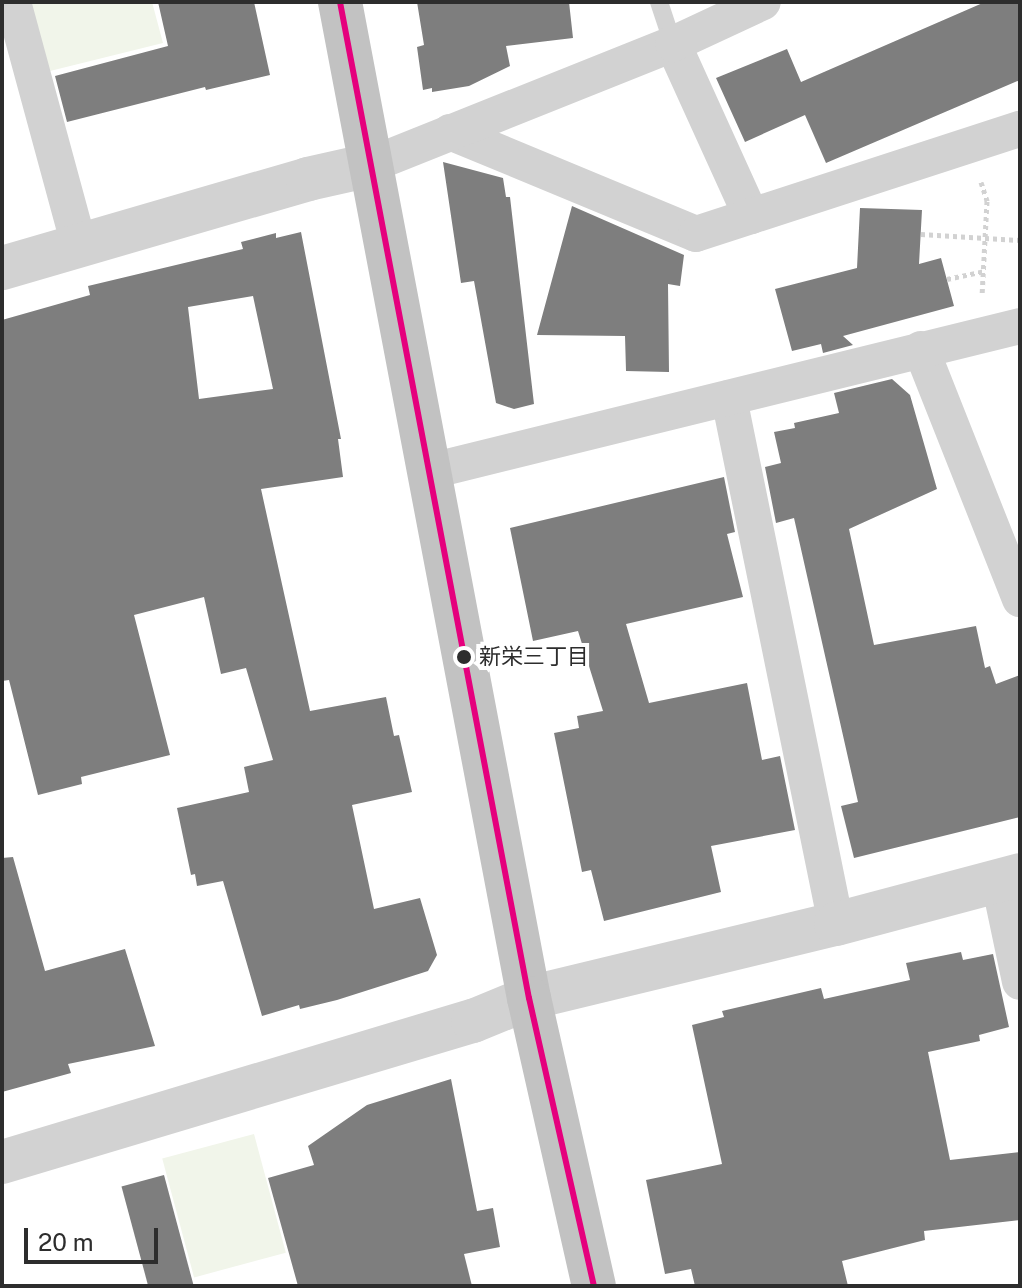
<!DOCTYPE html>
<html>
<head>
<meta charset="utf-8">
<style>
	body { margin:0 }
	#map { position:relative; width:1022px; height:1288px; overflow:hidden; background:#fff; font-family:"Public Sans","Noto Sans JP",sans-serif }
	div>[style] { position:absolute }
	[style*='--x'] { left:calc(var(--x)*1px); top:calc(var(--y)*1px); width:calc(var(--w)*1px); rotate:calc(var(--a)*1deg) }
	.green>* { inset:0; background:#f1f5ea; transform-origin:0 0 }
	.building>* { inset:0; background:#7e7e7e; transform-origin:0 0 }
	.path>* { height:5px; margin-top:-2.5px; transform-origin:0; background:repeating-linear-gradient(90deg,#d2d2d2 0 4px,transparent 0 8px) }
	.service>* { height:18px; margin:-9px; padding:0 9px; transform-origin:9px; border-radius:9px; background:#d2d2d2 }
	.minor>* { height:36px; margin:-18px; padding:0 18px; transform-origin:18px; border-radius:18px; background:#d2d2d2 }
	.tertiary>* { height:44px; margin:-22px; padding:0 22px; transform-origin:22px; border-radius:22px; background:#d2d2d2 }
	.trunk>* { height:44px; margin:-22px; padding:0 22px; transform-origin:22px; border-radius:22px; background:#c2c2c2 }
	.bus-1>* { height:6px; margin:-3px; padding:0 3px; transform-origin:3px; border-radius:3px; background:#e5007d }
	.dots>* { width:22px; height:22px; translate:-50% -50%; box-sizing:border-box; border:4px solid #fff; border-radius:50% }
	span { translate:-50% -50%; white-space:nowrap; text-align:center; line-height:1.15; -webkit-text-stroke:8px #fff; paint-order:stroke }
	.bus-label { font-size:22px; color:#2d2d2d }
	.left { translate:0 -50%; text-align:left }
	.frame { position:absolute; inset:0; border:4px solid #2d2d2d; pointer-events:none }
	.scale { position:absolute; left:24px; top:1228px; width:134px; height:36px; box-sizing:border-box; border:4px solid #2d2d2d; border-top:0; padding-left:10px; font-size:24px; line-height:28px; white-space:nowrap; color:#2d2d2d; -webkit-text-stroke:6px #fff; paint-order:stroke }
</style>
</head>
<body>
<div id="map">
	<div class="green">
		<div style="clip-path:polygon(25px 2px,152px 2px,163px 43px,46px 72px)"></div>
		<div style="left:254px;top:1134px;width:123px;height:95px;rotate:75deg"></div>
	</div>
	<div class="building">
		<div style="clip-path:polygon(158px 2px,254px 2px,270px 75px,206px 90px,205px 87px,67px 122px,55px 76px,168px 46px)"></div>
		<div style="clip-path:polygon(417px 2px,569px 2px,573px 38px,506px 46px,510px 66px,469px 86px,432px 92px,432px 88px,423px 90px,417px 47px,424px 45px)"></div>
		<div style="clip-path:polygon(985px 2px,1020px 2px,1020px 80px,826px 163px,805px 115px,745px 142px,716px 78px,787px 49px,801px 82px)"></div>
		<div style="clip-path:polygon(443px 162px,503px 178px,506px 197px,510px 197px,534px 404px,514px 409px,496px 403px,474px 281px,461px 283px)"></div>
		<div style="clip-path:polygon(572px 206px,684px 255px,680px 286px,668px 284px,669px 372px,626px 371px,625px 336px,537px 335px)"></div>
		<div style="clip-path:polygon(860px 208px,922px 210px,919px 264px,941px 258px,954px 306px,843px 336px,853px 345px,823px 353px,821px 344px,792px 351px,775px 289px,857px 268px)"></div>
		<div style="clip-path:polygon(evenodd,301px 232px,341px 439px,338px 439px,343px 477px,261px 489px,310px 711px,386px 697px,394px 736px,399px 735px,412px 792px,352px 805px,374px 909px,420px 898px,437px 955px,428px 971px,337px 1000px,300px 1009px,299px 1005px,262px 1016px,223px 881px,197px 886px,195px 874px,191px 875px,177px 808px,249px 792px,244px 767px,273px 760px,246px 668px,221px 674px,204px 597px,134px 615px,170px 755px,81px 777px,82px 784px,38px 795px,9px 680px,2px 681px,2px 320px,90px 295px,88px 286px,243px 249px,241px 242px,276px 233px,276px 238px,301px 232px,253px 296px,273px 389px,199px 399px,188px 307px,253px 296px)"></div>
		<div style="clip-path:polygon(892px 379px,910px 395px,937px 489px,849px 529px,874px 645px,976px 626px,985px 668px,990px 666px,996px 684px,1020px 675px,1020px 817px,854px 858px,841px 806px,858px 802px,794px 518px,776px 523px,765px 467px,781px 463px,774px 432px,795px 428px,794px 423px,839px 413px,834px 393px)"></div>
		<div style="clip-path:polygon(724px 477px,735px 532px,727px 534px,743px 597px,626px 624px,649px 703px,747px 683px,762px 760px,780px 756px,795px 830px,711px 846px,721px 892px,604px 921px,591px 870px,582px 872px,554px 733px,579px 728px,577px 716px,603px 711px,578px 631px,533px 641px,510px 528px)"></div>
		<div style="clip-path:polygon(13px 857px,45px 971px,125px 949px,155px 1046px,68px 1064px,71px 1073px,2px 1092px,2px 858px)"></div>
		<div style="clip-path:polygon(961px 952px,963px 960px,993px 954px,1009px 1027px,979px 1035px,980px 1041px,928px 1052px,950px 1160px,1020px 1152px,1020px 1220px,924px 1231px,925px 1240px,842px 1261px,848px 1286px,695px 1286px,691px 1269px,665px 1274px,646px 1180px,722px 1164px,692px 1025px,724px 1017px,722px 1011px,821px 988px,824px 999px,910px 980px,906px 963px)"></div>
		<div style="clip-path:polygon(451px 1079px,477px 1211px,493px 1208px,500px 1247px,464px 1254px,472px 1286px,298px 1286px,268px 1178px,314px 1165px,308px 1146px,367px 1105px)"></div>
		<div style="left:164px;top:1175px;width:115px;height:44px;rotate:75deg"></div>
	</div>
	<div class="path">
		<div style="--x:981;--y:182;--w:20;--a:72"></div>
		<div style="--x:987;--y:201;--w:94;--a:93"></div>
		<div style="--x:921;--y:234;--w:99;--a:3.5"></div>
		<div style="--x:947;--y:279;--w:38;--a:-12"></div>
	</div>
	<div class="service">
		<div style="--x:659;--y:2;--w:44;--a:71.6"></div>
	</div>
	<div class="minor">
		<div style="--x:13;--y:2;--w:252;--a:74.8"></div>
		<div style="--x:673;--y:44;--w:189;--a:65.6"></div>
		<div style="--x:450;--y:132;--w:266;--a:22.5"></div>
		<div style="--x:696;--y:234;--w:341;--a:-18"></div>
		<div style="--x:370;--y:165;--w:326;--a:-21.8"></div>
		<div style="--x:673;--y:44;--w:99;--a:-25"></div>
		<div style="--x:921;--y:349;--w:269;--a:68.4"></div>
		<div style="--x:729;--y:398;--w:537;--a:78.5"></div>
		<div style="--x:431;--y:471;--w:607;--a:-13.83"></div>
		<div style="--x:999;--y:882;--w:102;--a:78.1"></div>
	</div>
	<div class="tertiary">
		<div style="--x:2;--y:268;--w:319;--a:-16.2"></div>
		<div style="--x:308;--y:179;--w:64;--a:-12.7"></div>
		<div style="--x:2;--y:1162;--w:492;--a:-16.7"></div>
		<div style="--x:473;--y:1021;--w:61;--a:-22.3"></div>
		<div style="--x:529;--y:998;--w:316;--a:-13.6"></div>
		<div style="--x:836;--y:924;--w:190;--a:-14.9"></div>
	</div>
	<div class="trunk">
		<div style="--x:340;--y:2;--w:1014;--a:79.26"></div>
		<div style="--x:529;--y:998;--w:295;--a:77.3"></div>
	</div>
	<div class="bus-1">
		<div style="--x:340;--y:2;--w:1014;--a:79.26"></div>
		<div style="--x:529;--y:998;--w:295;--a:77.3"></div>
	</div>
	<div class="dots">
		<div style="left:464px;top:657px;background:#2d2d2d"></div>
	</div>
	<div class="bus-label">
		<span class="left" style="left:479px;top:657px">新栄三丁目</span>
	</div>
	<div class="frame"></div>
	<div class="scale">20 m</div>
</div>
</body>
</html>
